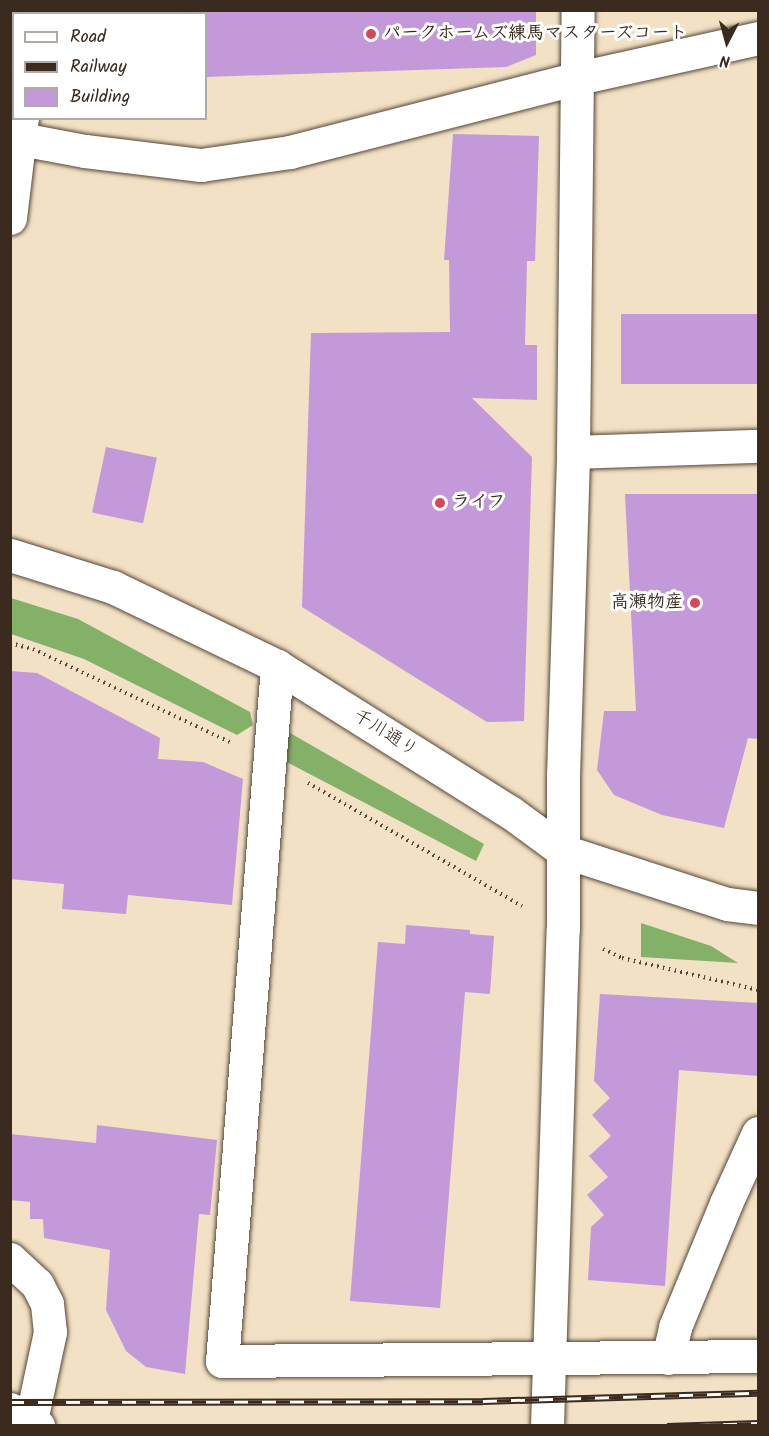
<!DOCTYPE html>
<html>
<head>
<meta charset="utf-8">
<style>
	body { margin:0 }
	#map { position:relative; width:769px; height:1436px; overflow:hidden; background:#f2e1c4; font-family:Kalam,"Klee One",sans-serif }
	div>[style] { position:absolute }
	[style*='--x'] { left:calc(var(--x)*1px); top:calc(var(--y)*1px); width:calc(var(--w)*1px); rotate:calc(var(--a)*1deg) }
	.forest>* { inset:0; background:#84b168 }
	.building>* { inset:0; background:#c399da; transform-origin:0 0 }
	.path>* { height:4px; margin-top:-2px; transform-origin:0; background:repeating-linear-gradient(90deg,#564537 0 1.5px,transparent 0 6px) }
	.roads { filter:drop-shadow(0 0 2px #564537) drop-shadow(0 0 2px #564537) }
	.minor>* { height:33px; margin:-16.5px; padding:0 16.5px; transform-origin:16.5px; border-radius:16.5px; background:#fff }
	.major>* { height:33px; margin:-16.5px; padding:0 16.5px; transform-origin:16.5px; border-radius:16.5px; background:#fff }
	.rail>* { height:7px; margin-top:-3.5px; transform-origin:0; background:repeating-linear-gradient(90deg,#fff 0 14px,#3b2a1e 0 28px); box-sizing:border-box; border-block:2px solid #3b2a1e }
	.dots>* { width:16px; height:16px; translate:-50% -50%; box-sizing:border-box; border:3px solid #fff; border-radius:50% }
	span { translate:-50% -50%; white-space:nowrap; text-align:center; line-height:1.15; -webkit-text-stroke:6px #fff; paint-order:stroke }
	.poi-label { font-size:18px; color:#3b2a1e; font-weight:700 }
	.left { translate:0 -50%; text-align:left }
	.right { translate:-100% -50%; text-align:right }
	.street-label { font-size:18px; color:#3b2a1e }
	.frame { position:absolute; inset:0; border:12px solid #3b2a1e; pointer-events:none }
	.legend { position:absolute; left:12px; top:12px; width:195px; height:108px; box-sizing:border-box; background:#fff; border:2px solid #b1aaa5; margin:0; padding:8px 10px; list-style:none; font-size:18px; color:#3b2a1e }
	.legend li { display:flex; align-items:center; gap:12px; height:30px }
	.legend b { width:30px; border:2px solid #b1aaa5 }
	.north { position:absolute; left:697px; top:12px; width:60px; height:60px; -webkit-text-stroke:4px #fff; paint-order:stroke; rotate:186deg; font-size:16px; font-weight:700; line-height:24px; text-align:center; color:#3b2a1e }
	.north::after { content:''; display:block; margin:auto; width:21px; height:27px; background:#3b2a1e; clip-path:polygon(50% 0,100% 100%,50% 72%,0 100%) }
</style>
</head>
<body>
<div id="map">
	<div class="forest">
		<div style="clip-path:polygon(11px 598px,78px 619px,250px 712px,253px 725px,237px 735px,84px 659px,11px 634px)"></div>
		<div style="clip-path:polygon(290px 733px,484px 844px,476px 861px,279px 758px,281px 739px)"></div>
		<div style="clip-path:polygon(641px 923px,711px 946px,738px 963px,641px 957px)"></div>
	</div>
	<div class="building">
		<div style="clip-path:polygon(206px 10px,536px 10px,536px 55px,506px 67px,206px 77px)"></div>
		<div style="clip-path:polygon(453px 134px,539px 136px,535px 261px,527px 261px,525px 345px,537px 345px,537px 400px,472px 398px,532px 457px,524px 721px,487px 722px,302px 607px,311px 333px,450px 332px,449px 260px,444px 260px)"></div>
		<div style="left:759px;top:314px;width:70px;height:138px;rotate:90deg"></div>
		<div style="left:106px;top:447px;width:52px;height:67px;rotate:12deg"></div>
		<div style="clip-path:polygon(625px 494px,759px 494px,759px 739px,748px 738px,724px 828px,662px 815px,614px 795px,597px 770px,604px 711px,636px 711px)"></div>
		<div style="clip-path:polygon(10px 671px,37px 673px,160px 738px,158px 759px,203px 762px,243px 779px,232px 905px,128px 895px,126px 914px,62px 909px,64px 884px,10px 879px)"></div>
		<div style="clip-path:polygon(406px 925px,470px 930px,470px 934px,494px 936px,490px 994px,465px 992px,440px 1308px,350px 1301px,378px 942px,405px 944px)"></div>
		<div style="clip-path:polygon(600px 994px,759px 1003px,759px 1076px,679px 1070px,665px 1286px,588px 1280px,591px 1227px,604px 1215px,587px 1195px,608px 1177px,589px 1156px,611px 1136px,592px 1115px,610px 1098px,594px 1081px)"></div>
		<div style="clip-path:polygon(97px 1125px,217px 1140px,210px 1215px,199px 1214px,185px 1374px,146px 1367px,126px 1351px,106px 1310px,110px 1250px,44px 1238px,43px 1219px,30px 1219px,30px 1202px,10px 1200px,10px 1134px,96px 1143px)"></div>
	</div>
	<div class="path">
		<div style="--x:10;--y:643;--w:24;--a:15"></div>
		<div style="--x:33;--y:649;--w:220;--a:25.3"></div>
		<div style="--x:308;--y:783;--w:247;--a:29.9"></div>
		<div style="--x:603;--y:949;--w:21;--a:25"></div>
		<div style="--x:622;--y:958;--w:140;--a:13.2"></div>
	</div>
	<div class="roads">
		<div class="minor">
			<div style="--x:41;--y:14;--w:4;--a:-90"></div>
			<div style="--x:10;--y:137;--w:76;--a:10.6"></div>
			<div style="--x:85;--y:151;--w:117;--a:6.9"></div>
			<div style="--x:201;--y:165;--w:90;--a:-8.3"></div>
			<div style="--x:290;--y:152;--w:297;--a:-14.4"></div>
			<div style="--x:578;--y:78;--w:184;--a:-12.5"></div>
			<div style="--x:10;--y:218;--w:101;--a:-83.2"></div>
			<div style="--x:573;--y:452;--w:185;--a:-1.9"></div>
			<div style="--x:277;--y:666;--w:697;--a:94.52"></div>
			<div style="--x:222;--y:1361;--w:536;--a:-0.53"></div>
			<div style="--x:10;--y:1259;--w:37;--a:43"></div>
			<div style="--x:37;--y:1284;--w:22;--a:63"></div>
			<div style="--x:47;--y:1304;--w:28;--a:84"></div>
			<div style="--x:50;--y:1332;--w:91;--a:102.1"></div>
			<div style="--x:668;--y:1358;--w:32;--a:-77"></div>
			<div style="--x:675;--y:1327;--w:134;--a:-67.6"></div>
			<div style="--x:726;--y:1203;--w:77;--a:-65.4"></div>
			<div style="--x:547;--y:1426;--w:497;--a:-88.2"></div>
			<div style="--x:563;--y:929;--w:153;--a:-90"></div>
			<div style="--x:563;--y:776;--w:324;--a:-88.2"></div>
			<div style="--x:573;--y:452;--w:442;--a:-89.4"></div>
		</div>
		<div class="major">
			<div style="--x:10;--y:555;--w:108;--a:17.3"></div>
			<div style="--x:113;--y:587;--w:182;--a:25.7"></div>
			<div style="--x:277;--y:666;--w:275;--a:32.1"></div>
			<div style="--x:510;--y:812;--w:66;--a:36.3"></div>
			<div style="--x:563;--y:851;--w:172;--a:17.9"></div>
			<div style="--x:727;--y:904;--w:31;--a:7"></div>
			<div style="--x:10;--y:1409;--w:33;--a:31"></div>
		</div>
	</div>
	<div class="rail">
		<div style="--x:10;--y:1402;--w:473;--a:-0.1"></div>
		<div style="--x:483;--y:1401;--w:275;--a:-1.7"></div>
		<div style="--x:667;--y:1426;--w:91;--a:-1.9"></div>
	</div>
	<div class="dots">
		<div style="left:371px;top:34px;background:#d1495b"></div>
		<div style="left:440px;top:503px;background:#d1495b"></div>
		<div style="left:695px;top:603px;background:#d1495b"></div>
	</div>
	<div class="poi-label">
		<span class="left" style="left:383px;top:34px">パークホームズ練馬マスターズコート</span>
		<span class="left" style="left:452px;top:503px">ライフ</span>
		<span class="right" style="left:683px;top:603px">高瀬物産</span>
	</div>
	<div class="street-label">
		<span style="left:385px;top:734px;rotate:32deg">千川通り</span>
	</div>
	<div class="frame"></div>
	<ul class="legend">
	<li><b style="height:8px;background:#fff"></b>Road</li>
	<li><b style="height:8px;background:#3b2a1e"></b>Railway</li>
	<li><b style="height:16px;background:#c399da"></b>Building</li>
	</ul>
	<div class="north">N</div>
</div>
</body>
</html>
